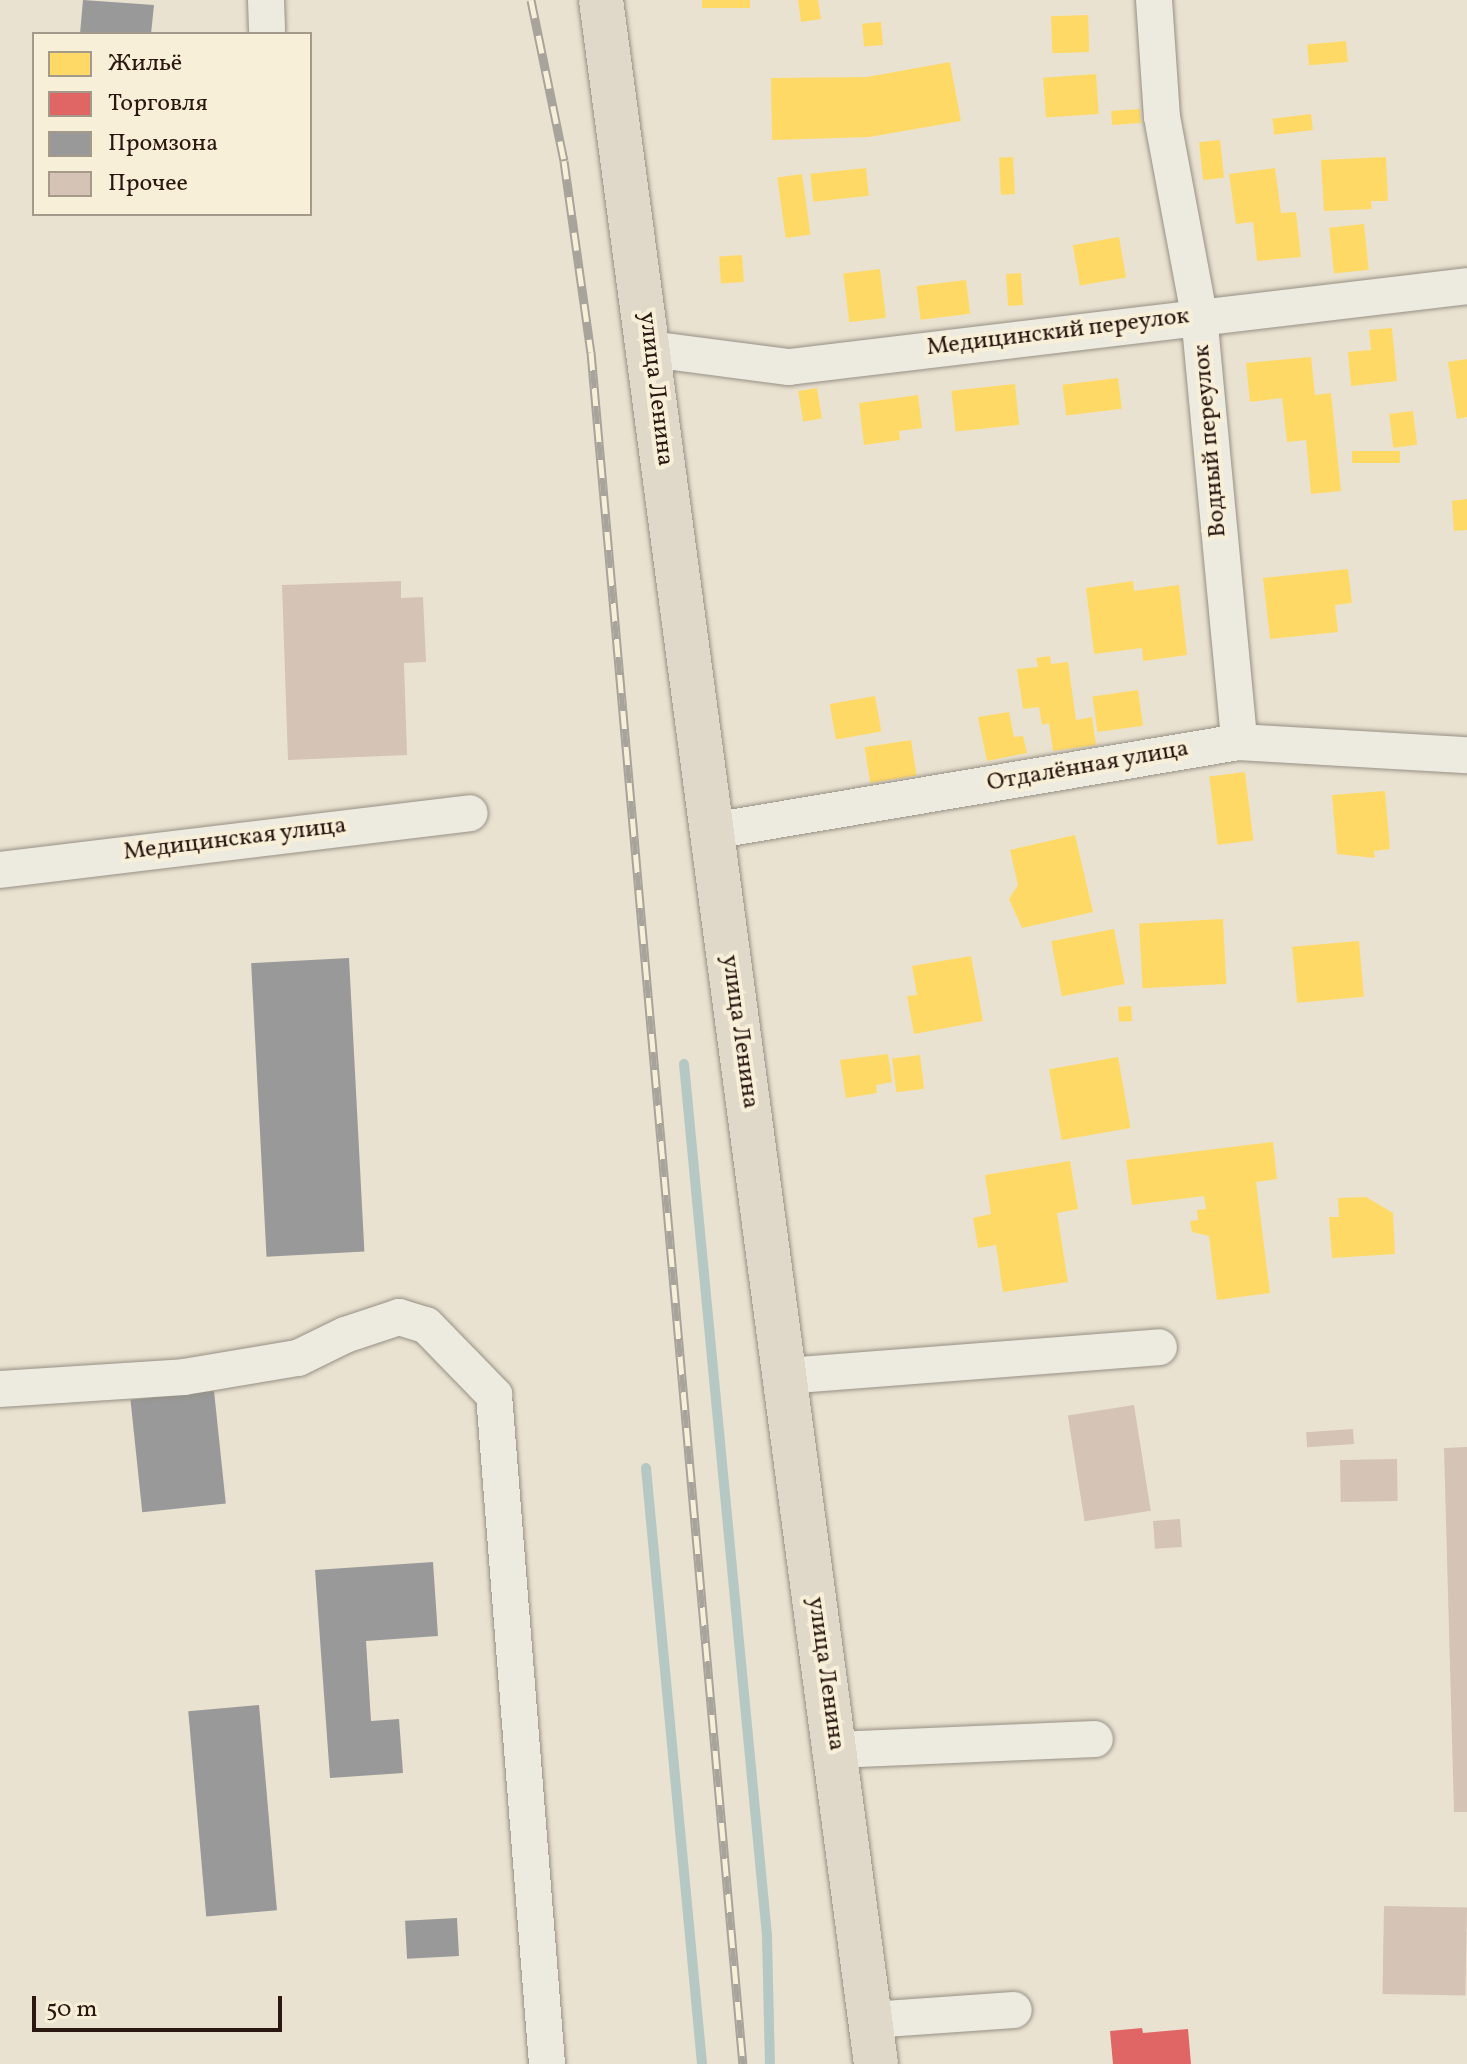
<!DOCTYPE html>
<html>
<head>
<meta charset="utf-8">
<style>
	body { margin:0 }
	#map { position:relative; width:1467px; height:2064px; overflow:hidden; background:#eae2d0; font-family:Vollkorn,serif }
	div>[style] { position:absolute }
	[style*='--x'] { left:calc(var(--x)*1px); top:calc(var(--y)*1px); width:calc(var(--w)*1px); rotate:calc(var(--a)*1deg) }
	.homes>* { inset:0; background:#ffd966; transform-origin:0 0 }
	.shops>* { inset:0; background:#e06666 }
	.industry>* { inset:0; background:#999; transform-origin:0 0 }
	.stream>* { height:10px; margin:-5px; padding:0 5px; transform-origin:5px; border-radius:5px; background:#b6c8c3 }
	.building>* { inset:0; background:#d5c3b5; transform-origin:0 0 }
	.roads { filter:drop-shadow(0 0 2px #969085) drop-shadow(0 0 2px #969085) }
	.minor>* { height:36px; margin:-18px; padding:0 18px; transform-origin:18px; border-radius:18px; background:#edeae0 }
	.major>* { height:44px; margin:-22px; padding:0 22px; transform-origin:22px; border-radius:22px; background:#e0d9ca }
	.rail>* { height:9px; margin-top:-4.5px; transform-origin:0; background:repeating-linear-gradient(90deg,#f8efd9 0 18px,#a8a39b 0 36px); box-sizing:border-box; border-block:2px solid #a8a39b }
	span { translate:-50% -50%; white-space:nowrap; text-align:center; line-height:1.15; -webkit-text-stroke:8px #f8efd9; paint-order:stroke }
	.street-label { font-size:24px; color:#291710 }
	.legend { position:absolute; left:32px; top:32px; width:280px; height:184px; box-sizing:border-box; background:#f8efd9; border:2px solid #a59989; margin:0; padding:10px 14px; list-style:none; font-size:24px; color:#291710 }
	.legend li { display:flex; align-items:center; gap:16px; height:40px }
	.legend b { width:40px; border:2px solid #a59989 }
	.scale { position:absolute; left:32px; top:1996px; width:250px; height:36px; box-sizing:border-box; border:4px solid #291710; border-top:0; padding-left:10px; font-size:24px; line-height:28px; white-space:nowrap; color:#291710; -webkit-text-stroke:6px #f8efd9; paint-order:stroke }
</style>
</head>
<body>
<div id="map">
	<div class="homes">
		<div style="left:702px;top:0;width:48px;height:8px"></div>
		<div style="clip-path:polygon(798px 0,818px 0,821px 19px,801px 22px)"></div>
		<div style="left:1088px;top:15px;width:37px;height:37px;rotate:88deg"></div>
		<div style="left:881px;top:22px;width:23px;height:19px;rotate:85deg"></div>
		<div style="left:1346px;top:41px;width:21px;height:39px;rotate:85deg"></div>
		<div style="clip-path:polygon(950px 62px,961px 121px,869px 137px,772px 140px,771px 78px,867px 77px)"></div>
		<div style="left:1096px;top:74px;width:40px;height:53px;rotate:86deg"></div>
		<div style="left:1140px;top:109px;width:14px;height:29px;rotate:86deg"></div>
		<div style="left:1311px;top:114px;width:16px;height:39px;rotate:83deg"></div>
		<div style="left:1220px;top:140px;width:38px;height:21px;rotate:84deg"></div>
		<div style="left:1013px;top:157px;width:37px;height:14px;rotate:87deg"></div>
		<div style="clip-path:polygon(1386px 157px,1388px 201px,1371px 201px,1372px 209px,1324px 211px,1321px 160px)"></div>
		<div style="left:866px;top:168px;width:28px;height:56px;rotate:84deg"></div>
		<div style="clip-path:polygon(1275px 168px,1281px 213px,1296px 212px,1301px 257px,1257px 261px,1253px 222px,1236px 224px,1229px 174px)"></div>
		<div style="left:802px;top:174px;width:61px;height:25px;rotate:82deg"></div>
		<div style="left:1364px;top:224px;width:46px;height:35px;rotate:84deg"></div>
		<div style="left:1119px;top:237px;width:41px;height:47px;rotate:80deg"></div>
		<div style="left:742px;top:255px;width:27px;height:23px;rotate:86deg"></div>
		<div style="left:880px;top:269px;width:49px;height:37px;rotate:83deg"></div>
		<div style="left:1021px;top:273px;width:32px;height:15px;rotate:86deg"></div>
		<div style="left:966px;top:280px;width:34px;height:50px;rotate:83deg"></div>
		<div style="clip-path:polygon(1392px 328px,1397px 381px,1351px 386px,1348px 352px,1371px 350px,1369px 330px)"></div>
		<div style="clip-path:polygon(1311px 357px,1315px 395px,1331px 393px,1341px 491px,1311px 494px,1306px 440px,1287px 442px,1282px 398px,1250px 402px,1246px 363px)"></div>
		<div style="clip-path:polygon(1467px 359px,1467px 417px,1457px 419px,1448px 362px)"></div>
		<div style="left:1118px;top:378px;width:31px;height:56px;rotate:83deg"></div>
		<div style="left:1015px;top:384px;width:41px;height:64px;rotate:84deg"></div>
		<div style="left:817px;top:388px;width:31px;height:19px;rotate:81deg"></div>
		<div style="clip-path:polygon(918px 395px,922px 428px,899px 431px,900px 440px,864px 445px,859px 403px)"></div>
		<div style="left:1413px;top:411px;width:34px;height:24px;rotate:83deg"></div>
		<div style="left:1400px;top:451px;width:12px;height:48px;rotate:90deg"></div>
		<div style="clip-path:polygon(1467px 499px,1467px 530px,1454px 531px,1452px 501px)"></div>
		<div style="clip-path:polygon(1348px 569px,1352px 603px,1335px 605px,1338px 632px,1270px 639px,1263px 578px)"></div>
		<div style="clip-path:polygon(1133px 581px,1134px 591px,1179px 585px,1187px 655px,1143px 661px,1142px 648px,1094px 654px,1086px 588px)"></div>
		<div style="clip-path:polygon(1050px 656px,1051px 664px,1068px 662px,1076px 720px,1092px 717px,1096px 745px,1053px 751px,1049px 723px,1042px 725px,1039px 707px,1023px 709px,1017px 669px,1038px 667px,1036px 658px)"></div>
		<div style="left:1138px;top:690px;width:36px;height:46px;rotate:82deg"></div>
		<div style="left:875px;top:696px;width:36px;height:46px;rotate:80deg"></div>
		<div style="clip-path:polygon(1009px 712px,1014px 737px,1023px 736px,1027px 753px,987px 761px,978px 717px)"></div>
		<div style="left:911px;top:740px;width:36px;height:47px;rotate:81deg"></div>
		<div style="left:1245px;top:772px;width:69px;height:36px;rotate:83deg"></div>
		<div style="clip-path:polygon(1385px 791px,1390px 849px,1374px 851px,1375px 858px,1337px 854px,1332px 795px)"></div>
		<div style="clip-path:polygon(1075px 835px,1093px 912px,1022px 928px,1009px 899px,1018px 885px,1010px 850px)"></div>
		<div style="left:1223px;top:919px;width:65px;height:84px;rotate:87deg"></div>
		<div style="left:1114px;top:929px;width:56px;height:64px;rotate:79deg"></div>
		<div style="left:1359px;top:941px;width:56px;height:67px;rotate:85deg"></div>
		<div style="clip-path:polygon(971px 956px,983px 1021px,914px 1034px,907px 996px,917px 995px,912px 966px)"></div>
		<div style="left:1131px;top:1006px;width:15px;height:13px;rotate:86deg"></div>
		<div style="clip-path:polygon(888px 1054px,892px 1082px,876px 1085px,877px 1093px,846px 1098px,840px 1060px)"></div>
		<div style="left:920px;top:1055px;width:34px;height:28px;rotate:83deg"></div>
		<div style="left:1118px;top:1057px;width:72px;height:70px;rotate:80deg"></div>
		<div style="clip-path:polygon(1273px 1142px,1277px 1179px,1256px 1182px,1270px 1293px,1217px 1300px,1209px 1236px,1192px 1232px,1190px 1221px,1198px 1220px,1197px 1210px,1206px 1209px,1204px 1196px,1132px 1205px,1126px 1160px)"></div>
		<div style="clip-path:polygon(1070px 1161px,1078px 1209px,1057px 1213px,1068px 1282px,1003px 1292px,996px 1245px,978px 1248px,973px 1218px,991px 1214px,985px 1175px)"></div>
		<div style="clip-path:polygon(1366px 1197px,1393px 1213px,1395px 1254px,1332px 1258px,1329px 1217px,1339px 1217px,1338px 1198px)"></div>
	</div>
	<div class="shops">
		<div style="clip-path:polygon(1142px 2028px,1143px 2033px,1188px 2029px,1191px 2064px,1113px 2064px,1110px 2031px)"></div>
	</div>
	<div class="industry">
		<div style="clip-path:polygon(83px 0,154px 5px,151px 34px,80px 34px)"></div>
		<div style="left:349px;top:958px;width:294px;height:98px;rotate:87deg"></div>
		<div style="left:214px;top:1391px;width:113px;height:84px;rotate:84deg"></div>
		<div style="clip-path:polygon(433px 1562px,438px 1636px,366px 1641px,371px 1721px,399px 1719px,403px 1773px,330px 1778px,315px 1570px)"></div>
		<div style="left:259px;top:1705px;width:206px;height:71px;rotate:85deg"></div>
		<div style="left:457px;top:1918px;width:38px;height:52px;rotate:87deg"></div>
	</div>
	<div class="stream">
		<div style="--x:684;--y:1064;--w:876;--a:84.56"></div>
		<div style="--x:767;--y:1936;--w:128;--a:88.7"></div>
		<div style="--x:646;--y:1468;--w:599;--a:84.63"></div>
	</div>
	<div class="building">
		<div style="clip-path:polygon(401px 581px,401px 598px,423px 597px,426px 662px,404px 663px,407px 755px,288px 760px,282px 585px)"></div>
		<div style="left:1134px;top:1405px;width:107px;height:67px;rotate:81deg"></div>
		<div style="left:1353px;top:1429px;width:15px;height:47px;rotate:86deg"></div>
		<div style="clip-path:polygon(1467px 1447px,1467px 1812px,1454px 1812px,1444px 1448px)"></div>
		<div style="left:1397px;top:1459px;width:42px;height:57px;rotate:89deg"></div>
		<div style="left:1180px;top:1519px;width:28px;height:27px;rotate:86deg"></div>
		<div style="left:1384px;top:1906px;width:83px;height:88px;rotate:1deg"></div>
	</div>
	<div class="roads">
		<div class="minor">
			<div style="--x:266;--y:0;--w:29;--a:88"></div>
			<div style="--x:1154;--y:0;--w:117;--a:86.1"></div>
			<div style="--x:1162;--y:117;--w:201;--a:79.4"></div>
			<div style="--x:1199;--y:315;--w:429;--a:84.6"></div>
			<div style="--x:650;--y:349;--w:140;--a:7.4"></div>
			<div style="--x:789;--y:367;--w:683;--a:-6.81"></div>
			<div style="--x:712;--y:831;--w:534;--a:-9.59"></div>
			<div style="--x:1239;--y:742;--w:228;--a:3.3"></div>
			<div style="--x:0;--y:870;--w:473;--a:-6.9"></div>
			<div style="--x:785;--y:1376;--w:375;--a:-4.4"></div>
			<div style="--x:0;--y:1389;--w:184;--a:-3.7"></div>
			<div style="--x:184;--y:1377;--w:116;--a:-9.5"></div>
			<div style="--x:298;--y:1358;--w:52;--a:-26.1"></div>
			<div style="--x:345;--y:1335;--w:57;--a:-18.4"></div>
			<div style="--x:399;--y:1317;--w:28;--a:17"></div>
			<div style="--x:426;--y:1325;--w:98;--a:45.8"></div>
			<div style="--x:494;--y:1395;--w:671;--a:85.47"></div>
			<div style="--x:835;--y:1750;--w:260;--a:-2.4"></div>
			<div style="--x:871;--y:2020;--w:143;--a:-4"></div>
		</div>
		<div class="major">
			<div style="--x:601;--y:0;--w:2082;--a:82.41"></div>
		</div>
	</div>
	<div class="rail">
		<div style="--x:531;--y:0;--w:164;--a:78.4"></div>
		<div style="--x:564;--y:161;--w:193;--a:82"></div>
		<div style="--x:591;--y:352;--w:1719;--a:84.93"></div>
	</div>
	<div class="street-label">
		<span style="left:1058px;top:333px;rotate:-7deg">Медицинский переулок</span>
		<span style="left:655px;top:389px;rotate:83deg">улица Ленина</span>
		<span style="left:1211px;top:441px;rotate:-95deg">Водный переулок</span>
		<span style="left:1088px;top:767px;rotate:-10deg">Отдалённая улица</span>
		<span style="left:235px;top:840px;rotate:-7deg">Медицинская улица</span>
		<span style="left:739px;top:1032px;rotate:82deg">улица Ленина</span>
		<span style="left:825px;top:1674px;rotate:82deg">улица Ленина</span>
	</div>
	<ul class="legend">
	<li><b style="height:22px;background:#ffd966"></b>Жильё</li>
	<li><b style="height:22px;background:#e06666"></b>Торговля</li>
	<li><b style="height:22px;background:#999"></b>Промзона</li>
	<li><b style="height:22px;background:#d5c3b5"></b>Прочее</li>
	</ul>
	<div class="scale">50 m</div>
</div>
</body>
</html>
